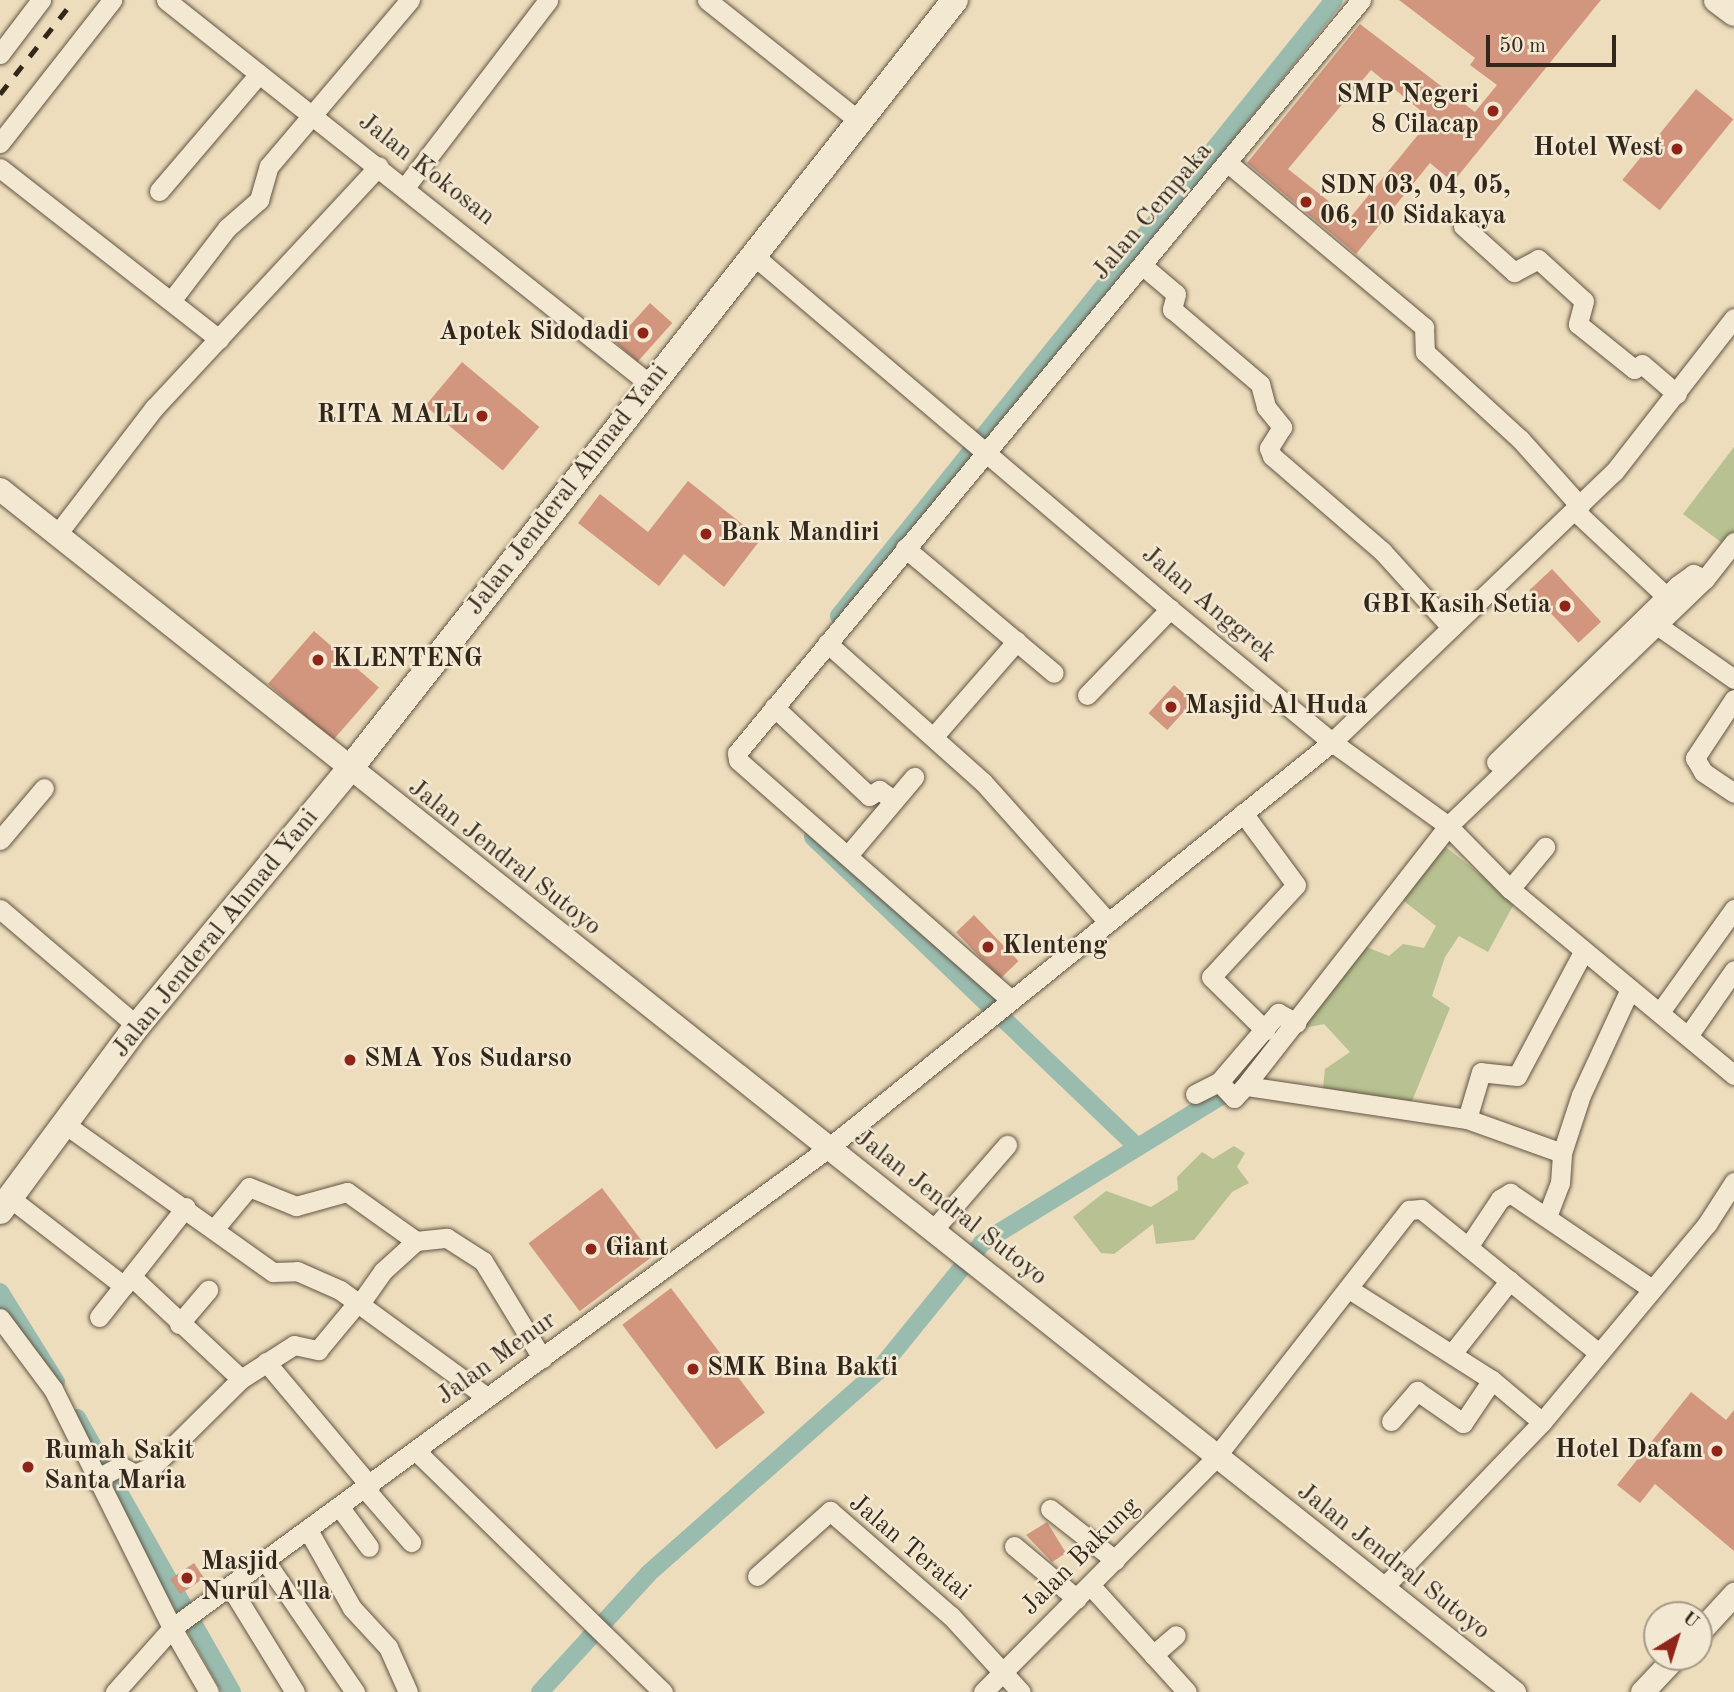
<!DOCTYPE html>
<html>
<head>
<meta charset="utf-8">
<style>
	body { margin:0 }
	#map { position:relative; width:1734px; height:1692px; overflow:hidden; background:#edddbc; font-family:"Old Standard TT",serif }
	div>[style] { position:absolute }
	[style*='--x'] { left:calc(var(--x)*1px); top:calc(var(--y)*1px); width:calc(var(--w)*1px); rotate:calc(var(--a)*1deg) }
	.green>* { inset:0; background:#b7c191 }
	.canal>* { height:18px; margin:-9px; padding:0 9px; transform-origin:9px; border-radius:9px; background:#99bcaf }
	.building>* { inset:0; background:#d1967d; transform-origin:0 0 }
	.roads { filter:drop-shadow(0 0 2px #625443) drop-shadow(0 0 2px #625443) }
	.minor>* { height:19px; margin:-9.5px; padding:0 9.5px; transform-origin:9.5px; border-radius:9.5px; background:#f3e9d3 }
	.tertiary>* { height:23px; margin:-11.5px; padding:0 11.5px; transform-origin:11.5px; border-radius:11.5px; background:#f3e9d3 }
	.secondary>* { height:26px; margin:-13px; padding:0 13px; transform-origin:13px; border-radius:13px; background:#f3e9d3 }
	.rail>* { height:5px; margin-top:-2.5px; transform-origin:0; background:repeating-linear-gradient(90deg,#33271b 0 12px,transparent 0 24px) }
	.dots>* { width:19px; height:19px; translate:-50% -50%; box-sizing:border-box; border:4px solid #f3e9d3; border-radius:50% }
	span { translate:-50% -50%; white-space:nowrap; text-align:center; line-height:1.15; -webkit-text-stroke:5px #f3e9d3; paint-order:stroke }
	.poi-label { font-size:26px; color:#33271b; font-weight:700 }
	.right { translate:-100% -50%; text-align:right }
	.left { translate:0 -50%; text-align:left }
	.street-label { font-size:26px; color:#33271b }
	.north { position:absolute; left:1643px; top:1601px; width:70px; height:70px; box-sizing:border-box; background:#f3e9d3; border:2px solid #a69b89; border-radius:50%; rotate:38deg; font-size:19px; font-weight:700; line-height:28px; text-align:center; color:#33271b }
	.north::after { content:''; display:block; margin:auto; width:24px; height:32px; background:#8f2418; clip-path:polygon(50% 0,100% 100%,50% 72%,0 100%) }
	.scale { position:absolute; left:1486px; top:35px; width:130px; height:32px; box-sizing:border-box; border:4px solid #33271b; border-top:0; padding-left:9px; font-size:21px; line-height:24px; white-space:nowrap; color:#33271b; -webkit-text-stroke:5px #f3e9d3; paint-order:stroke }
</style>
</head>
<body>
<div id="map">
	<div class="green">
		<div style="clip-path:polygon(1734px 447px,1734px 533px,1725px 545px,1683px 514px)"></div>
		<div style="clip-path:polygon(1442px 844px,1515px 902px,1488px 952px,1459px 936px,1445px 957px,1432px 996px,1450px 1008px,1412px 1101px,1322px 1097px,1325px 1069px,1350px 1052px,1324px 1024px,1295px 1030px,1364px 946px,1389px 956px,1403px 944px,1424px 948px,1436px 926px,1400px 898px)"></div>
		<div style="clip-path:polygon(1234px 1146px,1245px 1153px,1237px 1167px,1249px 1183px,1232px 1192px,1194px 1240px,1156px 1244px,1153px 1224px,1114px 1254px,1101px 1253px,1073px 1217px,1106px 1191px,1151px 1207px,1178px 1190px,1177px 1177px,1202px 1152px,1213px 1159px)"></div>
	</div>
	<div class="canal">
		<div style="--x:839;--y:616;--w:790;--a:-51.22"></div>
		<div style="--x:813;--y:837;--w:448;--a:43.7"></div>
		<div style="--x:0;--y:1292;--w:106;--a:58.1"></div>
		<div style="--x:77;--y:1418;--w:315;--a:60.5"></div>
		<div style="--x:540;--y:1692;--w:161;--a:-47.5"></div>
		<div style="--x:649;--y:1573;--w:305;--a:-41.4"></div>
		<div style="--x:878;--y:1371;--w:165;--a:-50.9"></div>
		<div style="--x:982;--y:1243;--w:302;--a:-31.6"></div>
	</div>
	<div class="building">
		<div style="clip-path:polygon(evenodd,1399px 0,1601px 0,1453px 182px,1430px 163px,1356px 254px,1247px 163px,1360px 24px,1475px 112px,1497px 85px,1470px 65px,1475px 58px,1399px 0,1371px 70px,1431px 119px,1350px 218px,1288px 169px,1371px 70px)"></div>
		<div style="left:1696px;top:89px;width:48px;height:117px;rotate:39deg"></div>
		<div style="left:650px;top:303px;width:30px;height:52px;rotate:42deg"></div>
		<div style="left:462px;top:362px;width:101px;height:57px;rotate:40deg"></div>
		<div style="clip-path:polygon(688px 481px,761px 539px,724px 587px,684px 554px,659px 586px,578px 523px,600px 494px,648px 532px)"></div>
		<div style="left:1552px;top:569px;width:72px;height:31px;rotate:47deg"></div>
		<div style="left:314px;top:631px;width:86px;height:70px;rotate:41deg"></div>
		<div style="left:1174px;top:685px;width:25px;height:38px;rotate:42deg"></div>
		<div style="left:974px;top:915px;width:64px;height:25px;rotate:46deg"></div>
		<div style="left:602px;top:1188px;width:85px;height:92px;rotate:53deg"></div>
		<div style="left:671px;top:1288px;width:156px;height:61px;rotate:53deg"></div>
		<div style="clip-path:polygon(1691px 1392px,1726px 1420px,1734px 1410px,1734px 1551px,1655px 1484px,1640px 1503px,1617px 1485px)"></div>
		<div style="clip-path:polygon(1047px 1522px,1066px 1553px,1052px 1562px,1026px 1535px)"></div>
		<div style="left:194px;top:1563px;width:18px;height:29px;rotate:56deg"></div>
	</div>
	<div class="roads">
		<div class="minor">
			<div style="--x:166;--y:0;--w:619;--a:38.44"></div>
			<div style="--x:707;--y:0;--w:193;--a:38.5"></div>
			<div style="--x:0;--y:54;--w:68;--a:-52.8"></div>
			<div style="--x:0;--y:143;--w:182;--a:-51.9"></div>
			<div style="--x:1228;--y:163;--w:256;--a:39.9"></div>
			<div style="--x:1424;--y:327;--w:25;--a:88"></div>
			<div style="--x:1425;--y:352;--w:129;--a:42.5"></div>
			<div style="--x:1520;--y:439;--w:90;--a:48.2"></div>
			<div style="--x:0;--y:168;--w:278;--a:38"></div>
			<div style="--x:406;--y:186;--w:234;--a:-52.6"></div>
			<div style="--x:159;--y:191;--w:154;--a:-49.5"></div>
			<div style="--x:1463;--y:226;--w:69;--a:42"></div>
			<div style="--x:1514;--y:272;--w:27;--a:-28"></div>
			<div style="--x:1538;--y:259;--w:62;--a:42.4"></div>
			<div style="--x:1584;--y:301;--w:24;--a:105"></div>
			<div style="--x:1578;--y:324;--w:72;--a:38.8"></div>
			<div style="--x:1634;--y:369;--w:9;--a:-32"></div>
			<div style="--x:1642;--y:364;--w:46;--a:40.6"></div>
			<div style="--x:753;--y:255;--w:547;--a:40.33"></div>
			<div style="--x:1170;--y:609;--w:210;--a:39.4"></div>
			<div style="--x:1332;--y:742;--w:142;--a:35.8"></div>
			<div style="--x:1447;--y:825;--w:90;--a:45.5"></div>
			<div style="--x:1510;--y:889;--w:291;--a:39.7"></div>
			<div style="--x:1143;--y:266;--w:43;--a:40.3"></div>
			<div style="--x:1176;--y:294;--w:16;--a:105"></div>
			<div style="--x:1172;--y:309;--w:116;--a:40.4"></div>
			<div style="--x:1260;--y:384;--w:24;--a:75"></div>
			<div style="--x:1266;--y:407;--w:26;--a:51"></div>
			<div style="--x:1282;--y:427;--w:25;--a:122"></div>
			<div style="--x:1269;--y:448;--w:9;--a:69"></div>
			<div style="--x:1272;--y:456;--w:145;--a:40.8"></div>
			<div style="--x:1382;--y:551;--w:103;--a:47.8"></div>
			<div style="--x:171;--y:301;--w:92;--a:-52.5"></div>
			<div style="--x:227;--y:228;--w:43;--a:-41.2"></div>
			<div style="--x:259;--y:200;--w:35;--a:-74"></div>
			<div style="--x:269;--y:166;--w:218;--a:-49.7"></div>
			<div style="--x:1575;--y:511;--w:126;--a:43.1"></div>
			<div style="--x:58;--y:533;--w:158;--a:-52.5"></div>
			<div style="--x:154;--y:408;--w:330;--a:-47.1"></div>
			<div style="--x:905;--y:548;--w:194;--a:40"></div>
			<div style="--x:1657;--y:625;--w:94;--a:35"></div>
			<div style="--x:827;--y:643;--w:209;--a:41.7"></div>
			<div style="--x:983;--y:782;--w:188;--a:48.2"></div>
			<div style="--x:1087;--y:695;--w:120;--a:-46"></div>
			<div style="--x:1734;--y:699;--w:71;--a:123.5"></div>
			<div style="--x:1695;--y:758;--w:16;--a:60"></div>
			<div style="--x:1703;--y:772;--w:37;--a:34"></div>
			<div style="--x:774;--y:707;--w:130;--a:43.1"></div>
			<div style="--x:869;--y:796;--w:12;--a:-31"></div>
			<div style="--x:879;--y:790;--w:18;--a:34"></div>
			<div style="--x:934;--y:736;--w:126;--a:-48.9"></div>
			<div style="--x:1496;--y:762;--w:254;--a:-44.2"></div>
			<div style="--x:1678;--y:585;--w:19;--a:-36"></div>
			<div style="--x:1693;--y:574;--w:13;--a:23"></div>
			<div style="--x:1243;--y:813;--w:89;--a:53.6"></div>
			<div style="--x:1296;--y:885;--w:125;--a:132.7"></div>
			<div style="--x:1211;--y:977;--w:76;--a:44.5"></div>
			<div style="--x:0;--y:840;--w:68;--a:-49.8"></div>
			<div style="--x:849;--y:854;--w:101;--a:-49.8"></div>
			<div style="--x:1510;--y:889;--w:55;--a:-50.2"></div>
			<div style="--x:0;--y:909;--w:180;--a:40.5"></div>
			<div style="--x:1583;--y:952;--w:140;--a:118"></div>
			<div style="--x:1517;--y:1076;--w:36;--a:-174"></div>
			<div style="--x:1481;--y:1072;--w:49;--a:106.6"></div>
			<div style="--x:1467;--y:1119;--w:224;--a:-171.5"></div>
			<div style="--x:1245;--y:1086;--w:330;--a:-52"></div>
			<div style="--x:1448;--y:826;--w:356;--a:-43.9"></div>
			<div style="--x:1705;--y:579;--w:47;--a:-51.9"></div>
			<div style="--x:1011;--y:1000;--w:363;--a:-138.7"></div>
			<div style="--x:738;--y:760;--w:7;--a:-98"></div>
			<div style="--x:737;--y:753;--w:978;--a:-50.35"></div>
			<div style="--x:1660;--y:1012;--w:127;--a:-54.3"></div>
			<div style="--x:1688;--y:1036;--w:80;--a:-55.1"></div>
			<div style="--x:1219;--y:1082;--w:22;--a:47"></div>
			<div style="--x:1234;--y:1098;--w:16;--a:-47"></div>
			<div style="--x:1195;--y:1094;--w:27;--a:-27"></div>
			<div style="--x:1219;--y:1082;--w:91;--a:-49.5"></div>
			<div style="--x:1278;--y:1013;--w:21;--a:28"></div>
			<div style="--x:1467;--y:1119;--w:101;--a:19.7"></div>
			<div style="--x:1562;--y:1153;--w:61;--a:-71.9"></div>
			<div style="--x:1581;--y:1095;--w:117;--a:-65.2"></div>
			<div style="--x:66;--y:1125;--w:254;--a:35.4"></div>
			<div style="--x:273;--y:1272;--w:24;--a:-2"></div>
			<div style="--x:297;--y:1271;--w:47;--a:23.8"></div>
			<div style="--x:340;--y:1290;--w:182;--a:36.1"></div>
			<div style="--x:10;--y:1198;--w:144;--a:37.7"></div>
			<div style="--x:1548;--y:1214;--w:33;--a:-69"></div>
			<div style="--x:1560;--y:1183;--w:30;--a:-86"></div>
			<div style="--x:215;--y:1228;--w:53;--a:-50.3"></div>
			<div style="--x:249;--y:1187;--w:51;--a:22"></div>
			<div style="--x:296;--y:1206;--w:53;--a:-15.4"></div>
			<div style="--x:347;--y:1192;--w:85;--a:35.4"></div>
			<div style="--x:416;--y:1241;--w:45;--a:137.7"></div>
			<div style="--x:383;--y:1271;--w:42;--a:125.2"></div>
			<div style="--x:933;--y:1230;--w:113;--a:-49"></div>
			<div style="--x:416;--y:1241;--w:31;--a:-6"></div>
			<div style="--x:447;--y:1238;--w:43;--a:32.6"></div>
			<div style="--x:483;--y:1261;--w:114;--a:58.7"></div>
			<div style="--x:1468;--y:1247;--w:58;--a:-56.3"></div>
			<div style="--x:1500;--y:1199;--w:12;--a:-31"></div>
			<div style="--x:1510;--y:1193;--w:171;--a:34.1"></div>
			<div style="--x:132;--y:1277;--w:149;--a:43.1"></div>
			<div style="--x:1349;--y:1289;--w:169;--a:32.5"></div>
			<div style="--x:99;--y:1317;--w:140;--a:-51.7"></div>
			<div style="--x:0;--y:1318;--w:89;--a:53.3"></div>
			<div style="--x:53;--y:1389;--w:267;--a:63.5"></div>
			<div style="--x:172;--y:1628;--w:86;--a:131.7"></div>
			<div style="--x:179;--y:1324;--w:45;--a:-49.5"></div>
			<div style="--x:1454;--y:1351;--w:90;--a:-51.7"></div>
			<div style="--x:266;--y:1362;--w:162;--a:50"></div>
			<div style="--x:1391;--y:1421;--w:40;--a:-49"></div>
			<div style="--x:1417;--y:1391;--w:56;--a:34.8"></div>
			<div style="--x:1463;--y:1423;--w:52;--a:-56"></div>
			<div style="--x:1492;--y:1380;--w:65;--a:40"></div>
			<div style="--x:416;--y:1451;--w:345;--a:44.3"></div>
			<div style="--x:94;--y:1480;--w:30;--a:-28"></div>
			<div style="--x:120;--y:1466;--w:17;--a:28"></div>
			<div style="--x:135;--y:1474;--w:20;--a:-24"></div>
			<div style="--x:153;--y:1466;--w:124;--a:-44.7"></div>
			<div style="--x:241;--y:1379;--w:63;--a:-32.7"></div>
			<div style="--x:294;--y:1345;--w:25;--a:12"></div>
			<div style="--x:318;--y:1350;--w:61;--a:-50.3"></div>
			<div style="--x:366;--y:1490;--w:69;--a:49.1"></div>
			<div style="--x:341;--y:1509;--w:47;--a:53.6"></div>
			<div style="--x:1050;--y:1509;--w:83;--a:38.1"></div>
			<div style="--x:308;--y:1530;--w:90;--a:60.6"></div>
			<div style="--x:352;--y:1608;--w:53;--a:47.3"></div>
			<div style="--x:388;--y:1647;--w:49;--a:66"></div>
			<div style="--x:1014;--y:1546;--w:82;--a:40.1"></div>
			<div style="--x:266;--y:1562;--w:158;--a:55.6"></div>
			<div style="--x:757;--y:1576;--w:98;--a:-41.7"></div>
			<div style="--x:830;--y:1511;--w:160;--a:41"></div>
			<div style="--x:951;--y:1616;--w:103;--a:47.4"></div>
			<div style="--x:1090;--y:1585;--w:144;--a:47.8"></div>
			<div style="--x:231;--y:1588;--w:122;--a:58.4"></div>
			<div style="--x:1383;--y:1588;--w:230;--a:-46.2"></div>
			<div style="--x:1542;--y:1422;--w:258;--a:-50.2"></div>
			<div style="--x:1707;--y:1224;--w:50;--a:-57.3"></div>
			<div style="--x:1153;--y:1655;--w:30;--a:-41"></div>
			<div style="--x:209;--y:1692;--w:74;--a:-120"></div>
			<div style="--x:172;--y:1628;--w:811;--a:-36.18"></div>
			<div style="--x:827;--y:1149;--w:649;--a:-38.87"></div>
			<div style="--x:1332;--y:742;--w:390;--a:-43.8"></div>
			<div style="--x:1614;--y:472;--w:195;--a:-52.1"></div>
			<div style="--x:983;--y:1692;--w:330;--a:-45.2"></div>
			<div style="--x:1215;--y:1458;--w:315;--a:-52"></div>
			<div style="--x:1409;--y:1210;--w:12;--a:-5"></div>
			<div style="--x:1421;--y:1209;--w:229;--a:39"></div>
		</div>
		<div class="tertiary">
			<div style="--x:0;--y:489;--w:1934;--a:38.47"></div>
			<div style="--x:1699;--y:1632;--w:52;--a:-47.4"></div>
			<div style="--x:1642;--y:1692;--w:48;--a:-46.7"></div>
		</div>
		<div class="secondary">
			<div style="--x:1717;--y:0;--w:21;--a:37"></div>
			<div style="--x:0;--y:1211;--w:230;--a:-53.5"></div>
			<div style="--x:137;--y:1026;--w:331;--a:-50.4"></div>
			<div style="--x:348;--y:771;--w:981;--a:-51.79"></div>
		</div>
	</div>
	<div class="rail">
		<div style="--x:0;--y:94;--w:120;--a:-51.8"></div>
	</div>
	<div class="dots">
		<div style="left:1493px;top:111px;background:#8f2418"></div>
		<div style="left:1677px;top:149px;background:#8f2418"></div>
		<div style="left:1306px;top:202px;background:#8f2418"></div>
		<div style="left:643px;top:333px;background:#8f2418"></div>
		<div style="left:482px;top:416px;background:#8f2418"></div>
		<div style="left:706px;top:534px;background:#8f2418"></div>
		<div style="left:1565px;top:606px;background:#8f2418"></div>
		<div style="left:318px;top:660px;background:#8f2418"></div>
		<div style="left:1171px;top:707px;background:#8f2418"></div>
		<div style="left:988px;top:947px;background:#8f2418"></div>
		<div style="left:350px;top:1060px;background:#8f2418"></div>
		<div style="left:591px;top:1249px;background:#8f2418"></div>
		<div style="left:693px;top:1369px;background:#8f2418"></div>
		<div style="left:1717px;top:1451px;background:#8f2418"></div>
		<div style="left:28px;top:1467px;background:#8f2418"></div>
		<div style="left:187px;top:1578px;background:#8f2418"></div>
	</div>
	<div class="poi-label">
		<span class="right" style="left:1479px;top:111px">SMP Negeri<br>8 Cilacap</span>
		<span class="right" style="left:1663px;top:149px">Hotel West</span>
		<span class="left" style="left:1320px;top:202px">SDN 03, 04, 05,<br>06, 10 Sidakaya</span>
		<span class="right" style="left:629px;top:333px">Apotek Sidodadi</span>
		<span class="right" style="left:468px;top:416px">RITA MALL</span>
		<span class="left" style="left:720px;top:534px">Bank Mandiri</span>
		<span class="right" style="left:1551px;top:606px">GBI Kasih Setia</span>
		<span class="left" style="left:332px;top:660px">KLENTENG</span>
		<span class="left" style="left:1185px;top:707px">Masjid Al Huda</span>
		<span class="left" style="left:1002px;top:947px">Klenteng</span>
		<span class="left" style="left:364px;top:1060px">SMA Yos Sudarso</span>
		<span class="left" style="left:605px;top:1249px">Giant</span>
		<span class="left" style="left:707px;top:1369px">SMK Bina Bakti</span>
		<span class="right" style="left:1703px;top:1451px">Hotel Dafam</span>
		<span class="left" style="left:44px;top:1467px">Rumah Sakit<br>Santa Maria</span>
		<span class="left" style="left:201px;top:1578px">Masjid<br>Nurul A'lla</span>
	</div>
	<div class="street-label">
		<span style="left:426px;top:170px;rotate:38deg">Jalan Kokosan</span>
		<span style="left:1153px;top:212px;rotate:-50deg">Jalan Cempaka</span>
		<span style="left:568px;top:490px;rotate:-52deg">Jalan Jenderal Ahmad Yani</span>
		<span style="left:1208px;top:605px;rotate:40deg">Jalan Anggrek</span>
		<span style="left:504px;top:858px;rotate:38deg">Jalan Jendral Sutoyo</span>
		<span style="left:216px;top:934px;rotate:-51deg">Jalan Jenderal Ahmad Yani</span>
		<span style="left:950px;top:1208px;rotate:38deg">Jalan Jendral Sutoyo</span>
		<span style="left:497px;top:1359px;rotate:-36deg">Jalan Menur</span>
		<span style="left:909px;top:1548px;rotate:40deg">Jalan Teratai</span>
		<span style="left:1081px;top:1557px;rotate:-45deg">Jalan Bakung</span>
		<span style="left:1393px;top:1562px;rotate:38deg">Jalan Jendral Sutoyo</span>
	</div>
	<div class="north">U</div>
	<div class="scale">50 m</div>
</div>
</body>
</html>
